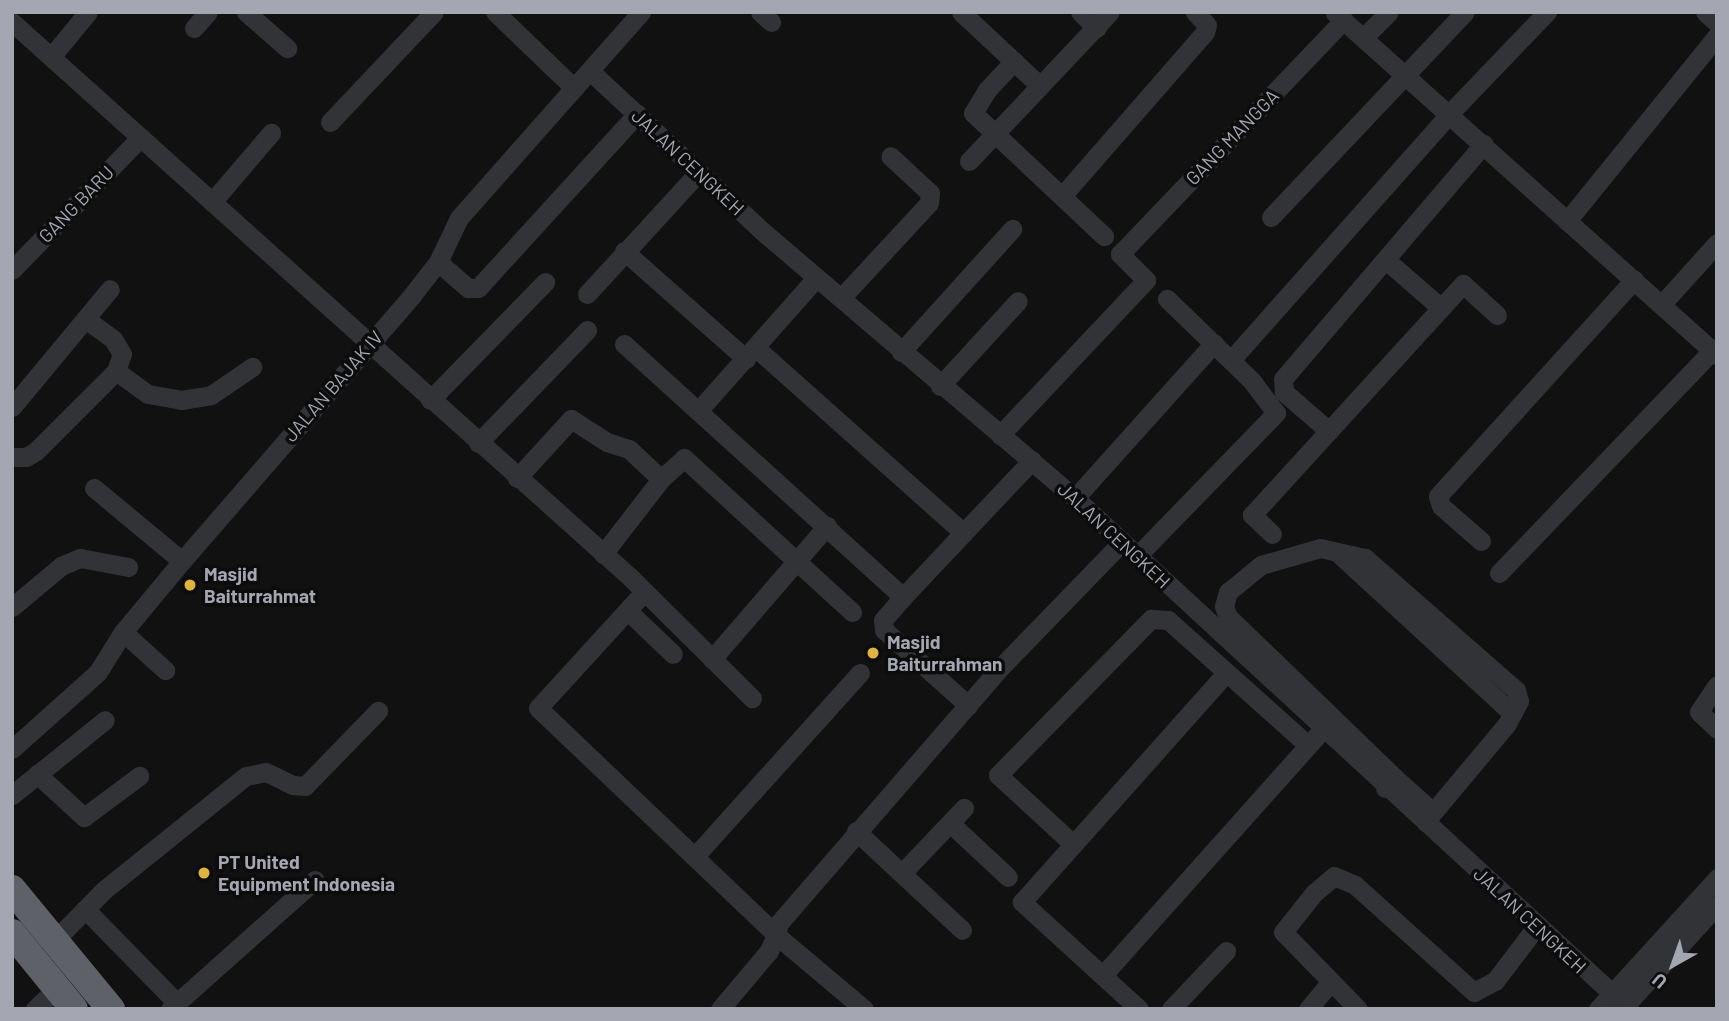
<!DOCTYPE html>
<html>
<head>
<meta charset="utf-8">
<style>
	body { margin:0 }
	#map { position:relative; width:1729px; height:1021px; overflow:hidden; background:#111112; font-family:Barlow,sans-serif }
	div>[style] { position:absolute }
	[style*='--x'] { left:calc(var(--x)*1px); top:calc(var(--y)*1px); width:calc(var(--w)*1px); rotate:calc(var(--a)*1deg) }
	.minor>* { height:19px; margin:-9.5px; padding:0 9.5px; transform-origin:9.5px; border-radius:9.5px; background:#323337 }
	.highway>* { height:28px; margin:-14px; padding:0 14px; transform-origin:14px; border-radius:14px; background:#5f6168 }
	.dots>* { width:19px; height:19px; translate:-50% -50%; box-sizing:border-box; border:4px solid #0c0c0d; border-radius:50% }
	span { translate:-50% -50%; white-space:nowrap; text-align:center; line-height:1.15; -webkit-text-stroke:7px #0c0c0d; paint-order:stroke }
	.street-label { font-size:19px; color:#a4a7b2 }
	.poi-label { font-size:19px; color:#a4a7b2; font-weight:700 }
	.left { translate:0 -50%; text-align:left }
	.frame { position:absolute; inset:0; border:14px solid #a4a7b2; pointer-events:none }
	.north { position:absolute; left:1638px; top:930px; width:70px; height:70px; -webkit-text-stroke:5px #0c0c0d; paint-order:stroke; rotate:220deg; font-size:19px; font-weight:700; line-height:28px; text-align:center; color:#a4a7b2 }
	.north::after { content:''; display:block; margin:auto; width:24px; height:32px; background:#a4a7b2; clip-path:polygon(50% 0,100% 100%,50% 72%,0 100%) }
</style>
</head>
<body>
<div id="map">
	<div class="minor">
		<div style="--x:246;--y:12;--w:55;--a:41.3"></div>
		<div style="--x:495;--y:12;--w:110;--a:43.9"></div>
		<div style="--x:760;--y:12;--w:15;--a:42"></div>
		<div style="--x:961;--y:12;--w:108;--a:43.1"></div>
		<div style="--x:1080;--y:12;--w:23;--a:43"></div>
		<div style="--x:1705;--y:12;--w:16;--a:43"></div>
		<div style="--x:1335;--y:13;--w:513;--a:41.84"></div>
		<div style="--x:12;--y:22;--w:831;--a:41.93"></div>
		<div style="--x:630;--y:577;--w:172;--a:44.8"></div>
		<div style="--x:194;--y:28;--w:21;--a:-49"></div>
		<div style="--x:1364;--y:37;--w:35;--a:-45"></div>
		<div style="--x:51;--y:57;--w:58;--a:-50.6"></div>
		<div style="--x:1014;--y:61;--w:40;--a:133"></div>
		<div style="--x:987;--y:90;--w:27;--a:121"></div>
		<div style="--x:973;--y:113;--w:180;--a:43.2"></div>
		<div style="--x:590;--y:71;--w:233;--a:42.9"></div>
		<div style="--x:761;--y:230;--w:413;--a:40.5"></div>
		<div style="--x:1075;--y:498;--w:754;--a:42.69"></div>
		<div style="--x:330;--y:122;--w:151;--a:-46.6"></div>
		<div style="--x:969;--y:161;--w:205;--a:-46.6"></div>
		<div style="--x:1062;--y:196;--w:218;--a:-48.9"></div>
		<div style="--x:1205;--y:32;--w:7;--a:-74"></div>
		<div style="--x:1207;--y:25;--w:18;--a:-133"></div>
		<div style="--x:212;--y:202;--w:91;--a:-49.5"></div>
		<div style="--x:1271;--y:217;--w:282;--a:-46.6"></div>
		<div style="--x:1567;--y:221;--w:238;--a:-51"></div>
		<div style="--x:624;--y:251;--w:163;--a:41.5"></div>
		<div style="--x:1386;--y:260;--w:73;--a:41.1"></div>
		<div style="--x:438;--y:262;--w:40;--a:41"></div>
		<div style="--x:468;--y:288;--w:10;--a:0"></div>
		<div style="--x:478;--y:288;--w:236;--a:-47.6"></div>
		<div style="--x:12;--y:270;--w:185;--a:-45.9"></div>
		<div style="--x:587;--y:294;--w:164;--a:-47.5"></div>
		<div style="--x:841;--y:298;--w:129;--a:-47.2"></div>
		<div style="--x:929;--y:203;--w:10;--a:-84"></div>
		<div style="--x:930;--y:193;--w:54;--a:-137.2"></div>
		<div style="--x:1661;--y:305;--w:84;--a:-47.9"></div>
		<div style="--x:624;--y:344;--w:377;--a:42.2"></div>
		<div style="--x:903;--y:597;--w:188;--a:-46.7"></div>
		<div style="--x:756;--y:348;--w:278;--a:41.7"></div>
		<div style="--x:901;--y:352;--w:166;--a:-47.9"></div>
		<div style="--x:1231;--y:360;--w:332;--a:-48.4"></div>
		<div style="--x:1451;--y:112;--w:139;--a:-46.2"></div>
		<div style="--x:116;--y:371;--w:39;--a:36"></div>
		<div style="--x:148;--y:394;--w:34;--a:10"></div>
		<div style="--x:181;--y:400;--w:30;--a:-9"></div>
		<div style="--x:211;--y:395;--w:50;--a:-34.3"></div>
		<div style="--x:940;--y:386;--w:115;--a:-47.5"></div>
		<div style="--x:430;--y:400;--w:165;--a:-45.7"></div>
		<div style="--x:12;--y:407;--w:153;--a:-50.3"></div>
		<div style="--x:698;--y:411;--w:178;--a:-48.4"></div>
		<div style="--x:1329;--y:431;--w:60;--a:-139.1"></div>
		<div style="--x:1284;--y:392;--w:13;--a:-94"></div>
		<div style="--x:1283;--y:379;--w:309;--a:-49.5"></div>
		<div style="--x:1000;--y:435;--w:213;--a:-46.7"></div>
		<div style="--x:1146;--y:280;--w:37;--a:-135"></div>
		<div style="--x:1120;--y:254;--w:324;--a:-46.3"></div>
		<div style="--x:478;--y:443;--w:157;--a:-46"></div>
		<div style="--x:12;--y:457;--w:14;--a:0"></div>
		<div style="--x:26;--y:457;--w:12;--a:-31"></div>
		<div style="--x:36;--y:451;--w:113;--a:-45"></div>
		<div style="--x:116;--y:371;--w:18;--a:-71"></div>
		<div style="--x:122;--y:354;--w:17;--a:-121"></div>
		<div style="--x:113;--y:339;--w:34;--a:-144"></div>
		<div style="--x:517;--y:478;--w:80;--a:-47.5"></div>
		<div style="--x:571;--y:419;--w:43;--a:32.6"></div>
		<div style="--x:607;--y:442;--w:23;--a:18"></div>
		<div style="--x:629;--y:449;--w:44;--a:43.2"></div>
		<div style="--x:94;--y:488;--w:114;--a:39.7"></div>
		<div style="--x:1075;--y:498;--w:208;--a:-48.1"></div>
		<div style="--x:1272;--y:534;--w:28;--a:-136"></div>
		<div style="--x:1252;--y:515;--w:313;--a:-47.6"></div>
		<div style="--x:1463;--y:284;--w:46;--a:42.4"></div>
		<div style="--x:1481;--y:541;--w:53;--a:-138.8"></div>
		<div style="--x:1441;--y:506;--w:10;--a:-107"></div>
		<div style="--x:1438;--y:496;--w:292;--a:-47.8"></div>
		<div style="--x:1338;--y:553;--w:236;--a:42.6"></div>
		<div style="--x:603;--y:554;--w:95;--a:-52.3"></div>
		<div style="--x:661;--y:479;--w:31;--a:-42"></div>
		<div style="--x:684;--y:458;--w:228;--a:42.5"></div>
		<div style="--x:1136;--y:557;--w:201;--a:-45.8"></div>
		<div style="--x:1276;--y:413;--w:41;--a:-127.1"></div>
		<div style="--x:1251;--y:380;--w:117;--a:-136"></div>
		<div style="--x:1499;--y:573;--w:308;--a:-46.2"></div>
		<div style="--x:644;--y:592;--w:157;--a:132.4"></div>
		<div style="--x:538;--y:708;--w:329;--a:43.6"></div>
		<div style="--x:776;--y:935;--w:17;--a:114"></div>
		<div style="--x:769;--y:951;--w:76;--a:130.2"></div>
		<div style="--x:903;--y:597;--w:30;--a:131"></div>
		<div style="--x:883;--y:620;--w:10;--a:84"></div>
		<div style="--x:884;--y:630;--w:113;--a:41.8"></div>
		<div style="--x:12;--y:607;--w:64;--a:-39.9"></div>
		<div style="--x:61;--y:566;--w:21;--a:-23"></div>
		<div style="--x:80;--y:558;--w:49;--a:10.6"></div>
		<div style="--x:628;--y:611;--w:62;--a:43.7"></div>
		<div style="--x:123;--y:632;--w:57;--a:42.1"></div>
		<div style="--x:712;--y:659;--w:176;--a:-49.2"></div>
		<div style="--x:1717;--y:685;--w:32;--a:124"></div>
		<div style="--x:1699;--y:712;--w:25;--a:43"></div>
		<div style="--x:12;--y:749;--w:115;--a:-41.8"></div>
		<div style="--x:98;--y:672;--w:47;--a:-58"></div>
		<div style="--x:123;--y:632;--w:92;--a:-50.3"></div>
		<div style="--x:182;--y:561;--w:353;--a:-49.1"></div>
		<div style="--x:413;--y:294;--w:41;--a:-52"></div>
		<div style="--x:438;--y:262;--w:49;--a:-64.5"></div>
		<div style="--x:459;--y:218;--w:275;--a:-48.5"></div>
		<div style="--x:37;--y:774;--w:64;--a:42.5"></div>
		<div style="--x:84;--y:817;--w:69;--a:-36.7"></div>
		<div style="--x:1395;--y:778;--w:51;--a:41.8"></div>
		<div style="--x:1385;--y:788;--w:14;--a:-45"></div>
		<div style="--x:1395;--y:778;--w:232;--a:-136"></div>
		<div style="--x:1228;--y:617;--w:12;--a:-110"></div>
		<div style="--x:1224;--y:606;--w:15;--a:-74"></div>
		<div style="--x:1228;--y:592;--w:43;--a:-39.3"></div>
		<div style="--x:1261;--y:565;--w:61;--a:-16.1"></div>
		<div style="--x:1320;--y:548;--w:46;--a:12.5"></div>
		<div style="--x:1365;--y:558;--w:201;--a:41.2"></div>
		<div style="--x:1516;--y:690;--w:11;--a:75"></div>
		<div style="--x:1519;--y:701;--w:27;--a:118"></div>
		<div style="--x:1506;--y:725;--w:126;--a:129.9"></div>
		<div style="--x:12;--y:795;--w:119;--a:-38.9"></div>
		<div style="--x:950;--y:823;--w:79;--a:43"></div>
		<div style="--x:856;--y:831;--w:145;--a:43"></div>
		<div style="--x:1073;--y:844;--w:102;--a:-137.4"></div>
		<div style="--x:998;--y:775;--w:219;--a:-45.6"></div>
		<div style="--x:1151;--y:619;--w:17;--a:3"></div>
		<div style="--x:1168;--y:620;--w:188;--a:41.8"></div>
		<div style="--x:696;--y:855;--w:245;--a:-48"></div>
		<div style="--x:902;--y:873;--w:90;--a:-46.4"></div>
		<div style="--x:85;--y:909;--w:130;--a:45.6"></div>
		<div style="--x:54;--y:941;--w:71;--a:-45.6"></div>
		<div style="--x:104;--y:890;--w:182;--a:-38.8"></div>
		<div style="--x:246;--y:776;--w:20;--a:-11"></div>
		<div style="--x:266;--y:772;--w:30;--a:26"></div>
		<div style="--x:293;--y:785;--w:12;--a:5"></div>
		<div style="--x:305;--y:786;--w:105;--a:-45.8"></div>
		<div style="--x:1103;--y:975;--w:321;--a:-48.2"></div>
		<div style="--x:35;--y:1009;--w:30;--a:-44"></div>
		<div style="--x:170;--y:1009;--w:194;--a:-41.7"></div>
		<div style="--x:864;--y:1009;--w:115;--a:-139.9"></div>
		<div style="--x:776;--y:935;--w:12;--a:-76"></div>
		<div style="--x:779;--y:923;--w:333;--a:-49.1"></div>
		<div style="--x:997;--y:671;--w:180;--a:-45.9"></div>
		<div style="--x:1139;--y:1009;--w:159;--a:-137.6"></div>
		<div style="--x:1022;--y:902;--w:307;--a:-48.3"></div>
		<div style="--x:1171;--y:1009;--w:80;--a:-46.5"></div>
		<div style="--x:1308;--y:1009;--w:34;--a:-50"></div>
		<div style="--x:1358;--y:1009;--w:107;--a:-134.2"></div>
		<div style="--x:1283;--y:932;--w:50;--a:-51.5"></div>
		<div style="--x:1314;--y:893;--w:26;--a:-40"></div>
		<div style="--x:1334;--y:876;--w:23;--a:23"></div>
		<div style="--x:1355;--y:885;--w:160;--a:42"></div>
		<div style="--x:1474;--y:992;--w:24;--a:-28"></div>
		<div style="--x:1495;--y:981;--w:68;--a:-52.8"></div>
		<div style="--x:1598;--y:1009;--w:177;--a:-47.7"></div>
		<div style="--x:1622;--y:1009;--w:141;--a:-47.6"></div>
	</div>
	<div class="highway">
		<div style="--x:12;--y:889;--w:156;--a:50.5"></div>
		<div style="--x:12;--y:933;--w:98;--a:50.8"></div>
	</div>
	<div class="dots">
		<div style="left:190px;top:585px;background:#e1b43b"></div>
		<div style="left:873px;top:653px;background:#e1b43b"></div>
		<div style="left:204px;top:873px;background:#e1b43b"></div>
	</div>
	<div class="street-label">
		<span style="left:1232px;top:137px;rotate:-46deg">GANG MANGGA</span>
		<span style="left:688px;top:162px;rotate:43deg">JALAN CENGKEH</span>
		<span style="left:76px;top:204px;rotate:-46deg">GANG BARU</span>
		<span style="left:333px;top:386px;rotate:-49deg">JALAN BAJAK IV</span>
		<span style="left:1114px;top:535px;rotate:43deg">JALAN CENGKEH</span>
		<span style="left:1530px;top:920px;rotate:43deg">JALAN CENGKEH</span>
	</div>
	<div class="poi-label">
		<span class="left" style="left:204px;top:585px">Masjid<br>Baiturrahmat</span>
		<span class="left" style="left:887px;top:653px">Masjid<br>Baiturrahman</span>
		<span class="left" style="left:218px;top:873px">PT United<br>Equipment Indonesia</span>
	</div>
	<div class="frame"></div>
	<div class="north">U</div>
</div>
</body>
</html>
